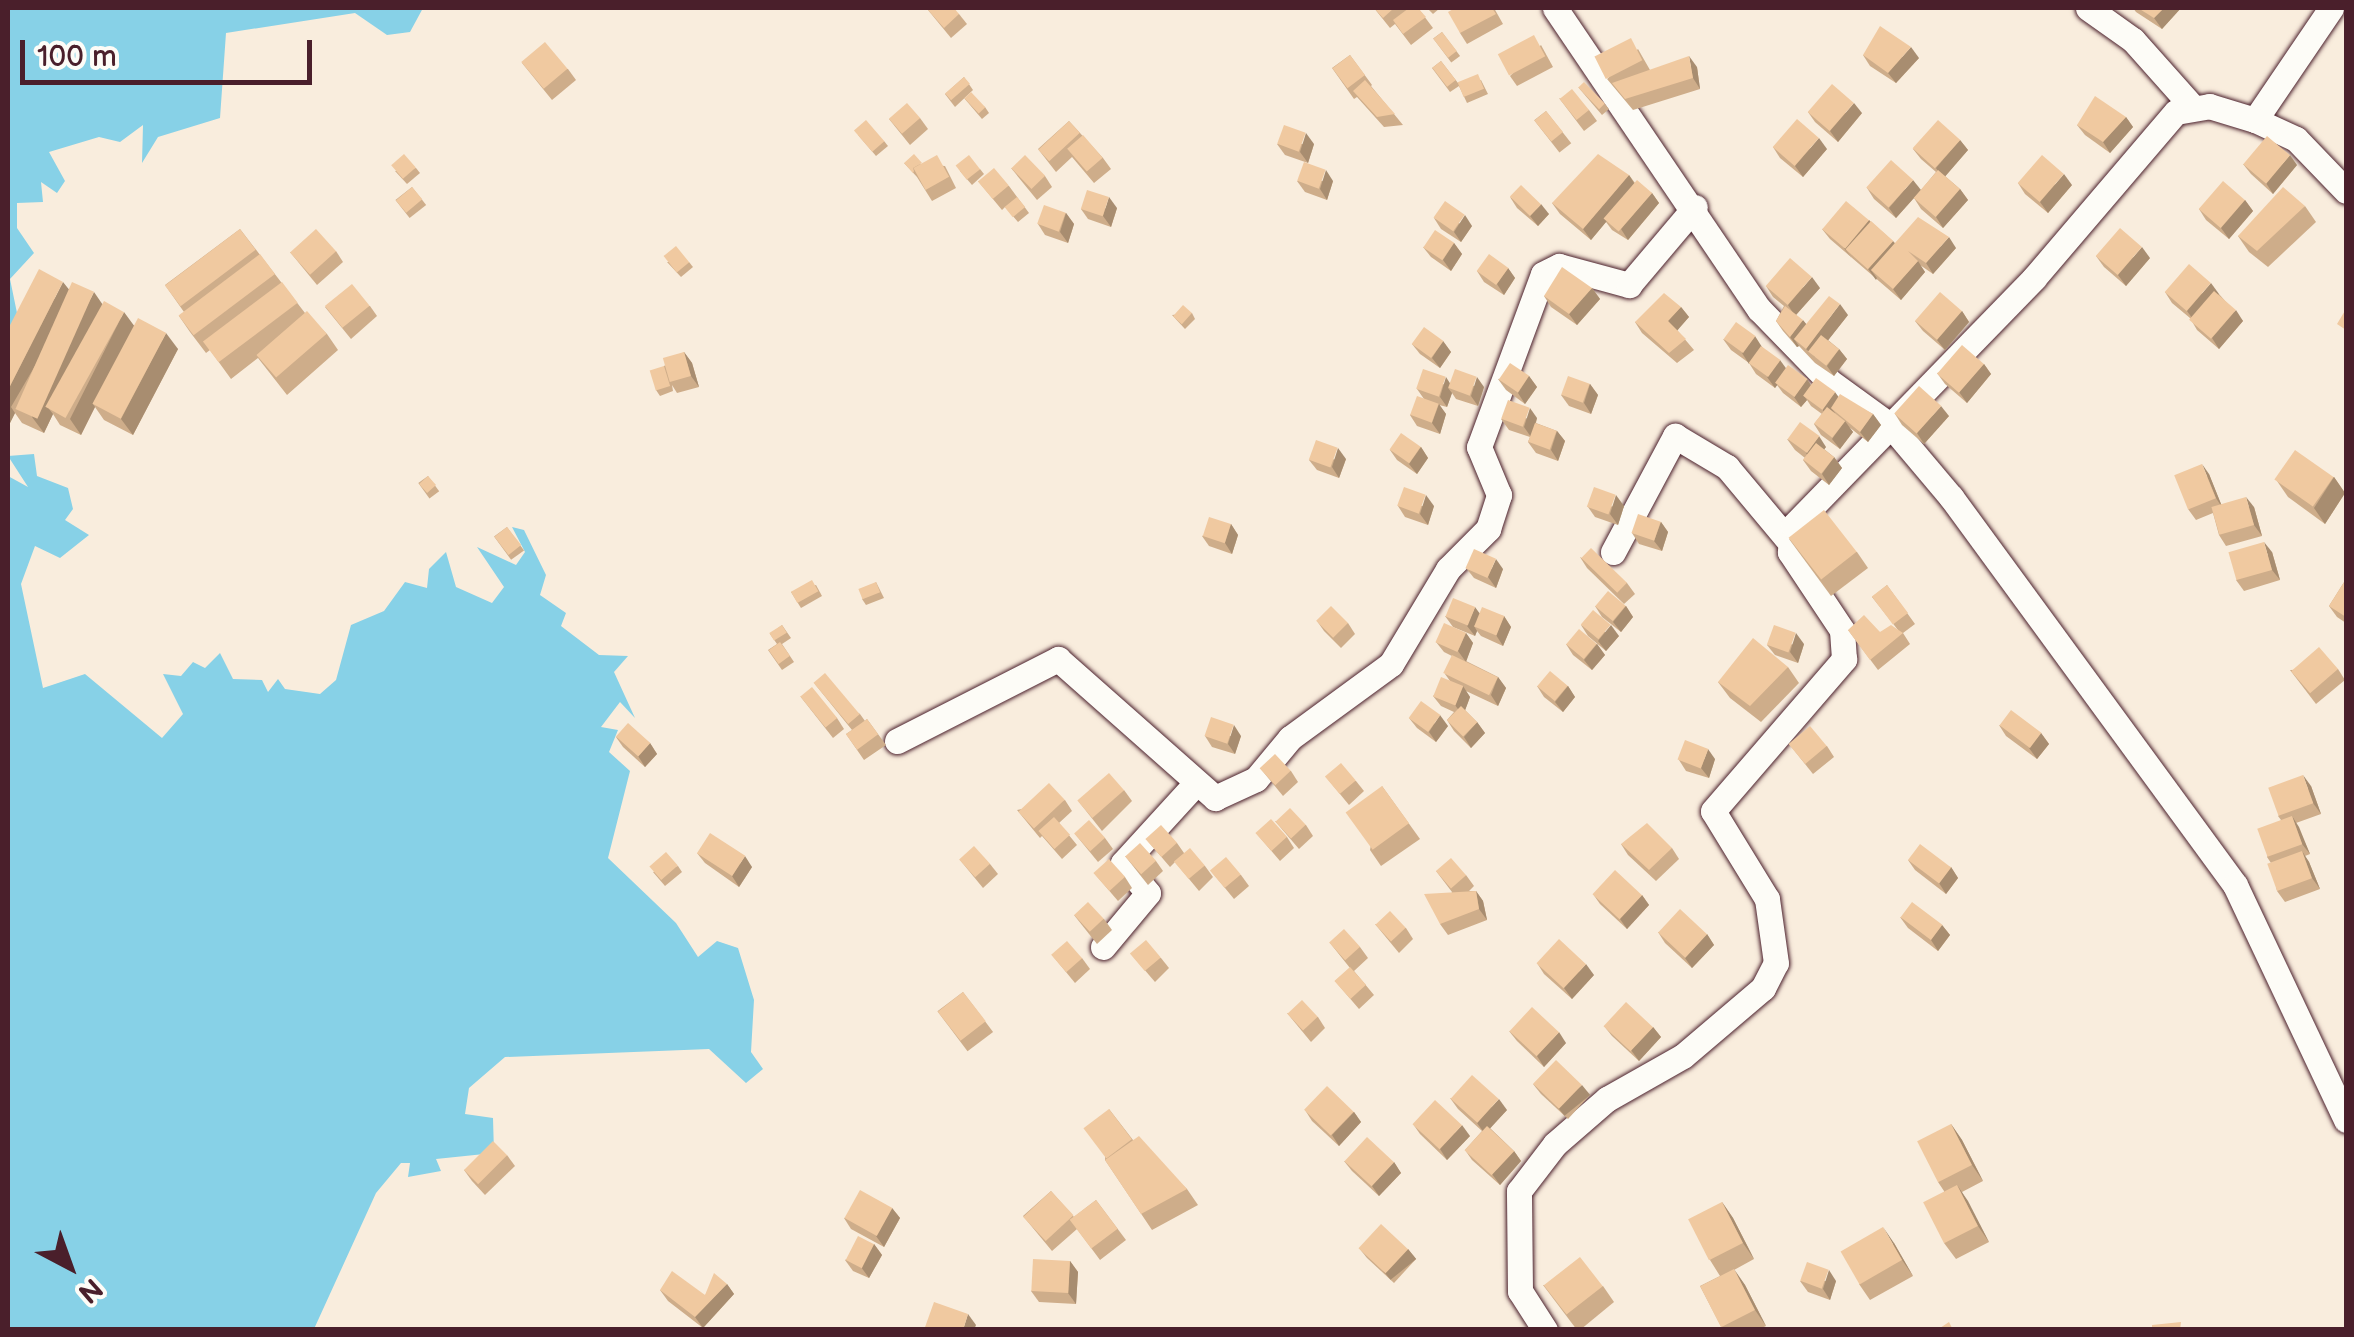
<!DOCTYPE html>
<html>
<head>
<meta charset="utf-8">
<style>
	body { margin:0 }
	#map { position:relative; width:2354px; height:1337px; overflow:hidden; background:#f9eddd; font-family:"Balsamiq Sans",sans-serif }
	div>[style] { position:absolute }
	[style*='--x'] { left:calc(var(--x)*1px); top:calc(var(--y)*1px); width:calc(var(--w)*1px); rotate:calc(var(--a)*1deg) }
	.water>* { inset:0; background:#87d1e7 }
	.roads { filter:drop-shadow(0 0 2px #4a1f2b) drop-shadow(0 0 2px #4a1f2b) }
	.minor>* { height:25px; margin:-12.5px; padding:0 12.5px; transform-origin:12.5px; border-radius:12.5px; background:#fdfcf7 }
	.wall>* { inset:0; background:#cead8a; transform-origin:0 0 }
	.shaded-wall>* { inset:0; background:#a88d70; transform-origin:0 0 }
	.building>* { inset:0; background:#f0c9a0; transform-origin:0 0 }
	span { translate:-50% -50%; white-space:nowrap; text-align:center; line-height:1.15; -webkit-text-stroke:8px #fdfcf7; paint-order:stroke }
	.frame { position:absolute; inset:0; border:10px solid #4a1f2b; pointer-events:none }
	.north { position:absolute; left:20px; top:1217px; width:100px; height:100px; -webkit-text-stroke:8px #fdfcf7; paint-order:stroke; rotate:139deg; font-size:28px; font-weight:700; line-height:40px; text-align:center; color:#4a1f2b }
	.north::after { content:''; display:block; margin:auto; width:35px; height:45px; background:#4a1f2b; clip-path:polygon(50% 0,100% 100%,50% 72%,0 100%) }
	.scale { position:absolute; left:20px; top:40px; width:292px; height:45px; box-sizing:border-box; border:5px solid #4a1f2b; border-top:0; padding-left:12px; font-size:30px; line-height:35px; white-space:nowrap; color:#4a1f2b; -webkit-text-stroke:8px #fdfcf7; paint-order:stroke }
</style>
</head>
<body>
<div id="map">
	<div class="water">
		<div style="clip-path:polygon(8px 8px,423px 8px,410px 32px,387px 35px,355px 13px,226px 33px,220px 118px,158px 137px,142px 163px,143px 125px,120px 142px,99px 137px,49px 152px,65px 181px,57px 193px,41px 182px,43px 202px,17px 203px,17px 228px,34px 253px,10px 279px,17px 313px,8px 332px)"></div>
		<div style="clip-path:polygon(34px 454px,37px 476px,68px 488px,73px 509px,65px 520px,89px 535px,60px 558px,35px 546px,21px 584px,43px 688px,85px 674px,162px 738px,183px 714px,163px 674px,181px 676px,193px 662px,205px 668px,220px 653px,233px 679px,262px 680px,268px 692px,278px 679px,285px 689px,320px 694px,336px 680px,351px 625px,384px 611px,405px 582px,427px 588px,429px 569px,446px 552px,456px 587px,492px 603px,504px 587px,477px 547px,516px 565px,525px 552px,512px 527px,524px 530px,546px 575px,540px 595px,566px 613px,561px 626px,599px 655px,628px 656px,614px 672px,635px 718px,620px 702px,601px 727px,618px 730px,609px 752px,630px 771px,608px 858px,676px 923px,698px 957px,717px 941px,738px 948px,754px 1000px,751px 1052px,763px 1069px,746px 1083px,709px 1049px,505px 1057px,469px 1088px,465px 1114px,493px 1118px,494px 1153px,436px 1159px,441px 1171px,408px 1177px,410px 1163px,401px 1163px,376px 1193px,314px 1329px,8px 1329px,8px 476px,28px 487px,8px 456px)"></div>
	</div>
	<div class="roads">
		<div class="minor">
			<div style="--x:1555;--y:8;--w:364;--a:55.9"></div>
			<div style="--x:1759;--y:309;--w:100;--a:45.8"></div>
			<div style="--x:1829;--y:381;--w:78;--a:36.1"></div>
			<div style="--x:1892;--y:427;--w:92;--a:49.9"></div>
			<div style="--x:1951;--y:497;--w:481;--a:53.8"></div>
			<div style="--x:2235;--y:885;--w:260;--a:64.7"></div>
			<div style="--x:2088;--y:8;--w:55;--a:35.4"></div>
			<div style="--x:2133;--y:40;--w:86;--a:48.3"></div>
			<div style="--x:2255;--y:120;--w:135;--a:-55.8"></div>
			<div style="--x:1613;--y:552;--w:132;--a:-61.9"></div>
			<div style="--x:1675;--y:436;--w:61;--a:30.8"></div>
			<div style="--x:1727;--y:467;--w:95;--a:50.1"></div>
			<div style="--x:897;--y:741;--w:181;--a:-27"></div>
			<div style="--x:1058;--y:659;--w:210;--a:41.5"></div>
			<div style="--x:1215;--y:798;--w:45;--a:-24.9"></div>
			<div style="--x:1256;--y:779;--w:53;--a:-50.3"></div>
			<div style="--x:1290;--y:738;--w:125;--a:-36.2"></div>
			<div style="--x:1391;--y:664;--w:111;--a:-59"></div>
			<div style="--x:1448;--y:569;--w:57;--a:-45"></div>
			<div style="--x:1488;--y:529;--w:36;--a:-72"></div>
			<div style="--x:1499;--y:495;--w:52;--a:-112.6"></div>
			<div style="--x:1479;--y:447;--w:184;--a:-69.7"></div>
			<div style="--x:1543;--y:274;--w:18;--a:-27"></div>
			<div style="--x:1559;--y:266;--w:73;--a:15.2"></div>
			<div style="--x:1629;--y:285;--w:102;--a:-49.8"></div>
			<div style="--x:1103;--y:947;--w:70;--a:-50.2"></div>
			<div style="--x:1148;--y:893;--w:39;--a:-130"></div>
			<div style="--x:1123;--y:863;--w:108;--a:-47.6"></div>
			<div style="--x:1545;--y:1330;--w:46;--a:-122.7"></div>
			<div style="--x:1520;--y:1291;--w:100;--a:-90.6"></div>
			<div style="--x:1519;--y:1191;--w:59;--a:-52.5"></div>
			<div style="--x:1555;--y:1144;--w:69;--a:-40.9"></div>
			<div style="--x:1607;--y:1099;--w:87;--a:-29.5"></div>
			<div style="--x:1683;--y:1056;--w:105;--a:-40.4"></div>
			<div style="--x:1763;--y:988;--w:28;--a:-63"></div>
			<div style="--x:1776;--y:963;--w:65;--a:-98"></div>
			<div style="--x:1767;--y:899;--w:103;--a:-121.5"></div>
			<div style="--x:1713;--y:811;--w:201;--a:-49.2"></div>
			<div style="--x:1844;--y:659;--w:29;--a:-94"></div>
			<div style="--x:1842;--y:630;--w:94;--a:-123.7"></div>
			<div style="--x:1790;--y:552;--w:26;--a:-83"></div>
			<div style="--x:1793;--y:526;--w:346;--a:-45.8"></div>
			<div style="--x:2034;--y:278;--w:218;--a:-49.5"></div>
			<div style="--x:2176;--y:112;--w:34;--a:-10"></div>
			<div style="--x:2209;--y:106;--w:48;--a:16.9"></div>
			<div style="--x:2255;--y:120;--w:45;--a:24.9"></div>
			<div style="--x:2296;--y:139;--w:72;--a:46.1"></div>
		</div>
	</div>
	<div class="wall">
		<div style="clip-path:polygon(1374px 8px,1418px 8px,1433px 28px,1411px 45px,1395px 24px,1390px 28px)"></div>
		<div style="clip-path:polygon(1427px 8px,1440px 8px,1433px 14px)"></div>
		<div style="clip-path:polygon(1455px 8px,1494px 8px,1503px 24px,1467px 44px,1460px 33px)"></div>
		<div style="clip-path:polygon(2133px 8px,2181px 8px,2162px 29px,2136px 12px)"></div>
		<div style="clip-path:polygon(928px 10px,959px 14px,967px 24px,951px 38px)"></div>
		<div style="left:1442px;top:32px;width:30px;height:11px;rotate:53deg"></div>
		<div style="clip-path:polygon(1541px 45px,1553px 67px,1517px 86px,1510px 76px)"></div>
		<div style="clip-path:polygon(1638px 49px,1650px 70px,1697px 67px,1700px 89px,1633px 110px,1607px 79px)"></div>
		<div style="clip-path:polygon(1350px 55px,1372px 85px,1371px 86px,1403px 125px,1384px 127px,1357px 97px,1354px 99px,1332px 68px)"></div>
		<div style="clip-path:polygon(1863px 55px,1919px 58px,1896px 83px,1870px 66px)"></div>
		<div style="clip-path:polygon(1441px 61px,1458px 83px,1481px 80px,1488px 94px,1467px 103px,1459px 86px,1450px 92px,1432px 68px)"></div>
		<div style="clip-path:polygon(522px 63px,568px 69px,576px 80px,552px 100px)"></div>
		<div style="clip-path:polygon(964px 77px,973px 90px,955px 107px,945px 94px)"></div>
		<div style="clip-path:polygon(1578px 87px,1605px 104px,1609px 109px,1602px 115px)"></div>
		<div style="clip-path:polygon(964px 98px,985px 107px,989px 113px,982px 119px)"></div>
		<div style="clip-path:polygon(1559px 98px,1589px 110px,1597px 121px,1584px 131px)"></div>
		<div style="left:1546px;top:111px;width:41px;height:15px;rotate:52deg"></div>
		<div style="clip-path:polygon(1808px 112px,1862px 113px,1838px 142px,1815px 122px)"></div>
		<div style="clip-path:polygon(2126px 117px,2133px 127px,2110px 153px,2085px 135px,2077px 125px)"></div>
		<div style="clip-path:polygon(920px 118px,928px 129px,910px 145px,889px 119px)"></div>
		<div style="clip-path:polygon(1069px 121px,1103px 158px,1111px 169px,1094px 183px,1072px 157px,1056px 172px,1038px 149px)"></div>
		<div style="clip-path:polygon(858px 135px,884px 141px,888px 146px,876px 156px)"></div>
		<div style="clip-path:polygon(1960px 140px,1968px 150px,1945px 176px,1960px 189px,1968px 200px,1943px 228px,1921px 209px,1914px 198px,1896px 218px,1874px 199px,1867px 188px,1921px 190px,1936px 172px,1921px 159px,1913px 149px)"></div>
		<div style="clip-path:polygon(1277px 144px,1314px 144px,1308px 163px,1285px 155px)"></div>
		<div style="clip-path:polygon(1773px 147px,1827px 149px,1803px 177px,1780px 158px)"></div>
		<div style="clip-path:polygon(904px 163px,945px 166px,956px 188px,932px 201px,917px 177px)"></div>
		<div style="clip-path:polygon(2243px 164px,2297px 165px,2273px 194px,2251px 174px)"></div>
		<div style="clip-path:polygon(416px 168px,420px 173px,407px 184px,395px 171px)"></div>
		<div style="clip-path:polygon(1011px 168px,1045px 176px,1052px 187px,1037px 200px)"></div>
		<div style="clip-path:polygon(980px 169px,984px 174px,972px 185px,960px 171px)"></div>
		<div style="clip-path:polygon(1629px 175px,1635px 183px,1652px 193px,1659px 203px,1628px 240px,1612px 230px,1606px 222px,1591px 240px,1560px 214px,1552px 203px)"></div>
		<div style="clip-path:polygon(978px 181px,1009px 186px,1029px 213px,1018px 222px,1005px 207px,1002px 210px)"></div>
		<div style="clip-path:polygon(1297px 181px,1333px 181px,1327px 200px,1305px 192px)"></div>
		<div style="clip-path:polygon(2018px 183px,2072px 185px,2048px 213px,2025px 194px)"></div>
		<div style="left:412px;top:187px;width:23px;height:21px;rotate:52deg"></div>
		<div style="clip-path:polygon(1510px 197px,1549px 214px,1538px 226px,1517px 208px)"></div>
		<div style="clip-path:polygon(2245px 200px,2253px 211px,2229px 239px,2206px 220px,2199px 209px)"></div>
		<div style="clip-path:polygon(2305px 206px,2316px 222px,2268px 267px,2249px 252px,2238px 236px)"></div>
		<div style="clip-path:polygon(1117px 208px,1111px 227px,1088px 219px,1081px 209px)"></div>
		<div style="clip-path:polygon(1066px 213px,1074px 224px,1068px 243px,1045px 235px,1038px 224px)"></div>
		<div style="clip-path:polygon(1434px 218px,1472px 226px,1461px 242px,1441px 229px)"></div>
		<div style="clip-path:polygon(1869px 220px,1895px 243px,1956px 248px,1933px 274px,1920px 265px,1925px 272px,1901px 300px,1830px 239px,1822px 229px)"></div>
		<div style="clip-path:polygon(240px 229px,305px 313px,327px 334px,338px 350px,287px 395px,258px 358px,231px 379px,210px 350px,206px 353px,190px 332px,179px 316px,184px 312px,165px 285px)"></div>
		<div style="clip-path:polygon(1454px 243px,1462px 254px,1451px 271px,1431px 257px,1423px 247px)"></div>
		<div style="clip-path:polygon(336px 251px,343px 262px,317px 285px,290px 252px)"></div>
		<div style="clip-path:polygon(2096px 256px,2150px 258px,2126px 286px,2104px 267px)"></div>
		<div style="clip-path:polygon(667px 262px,689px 262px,693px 267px,681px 277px)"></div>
		<div style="clip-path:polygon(1508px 268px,1515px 278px,1504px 295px,1484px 282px,1477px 271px)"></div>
		<div style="clip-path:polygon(1766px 286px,1820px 288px,1796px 315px,1806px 324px,1848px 315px,1828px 340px,1839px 349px,1847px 359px,1834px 376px,1815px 363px,1799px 346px,1797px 347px,1783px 331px,1776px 321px,1784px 306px,1773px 297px)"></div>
		<div style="clip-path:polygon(1592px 288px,1600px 299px,1577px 325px,1551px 307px,1544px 296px)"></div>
		<div style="clip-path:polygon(69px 289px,102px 304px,134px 326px,178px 349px,133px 435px,104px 420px,95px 407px,81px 435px,60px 425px,53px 414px,44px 433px,22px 423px,15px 413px,8px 427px,8px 329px)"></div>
		<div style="clip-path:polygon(2165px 292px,2219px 294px,2243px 321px,2219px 349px,2197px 330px,2190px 318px,2172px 303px)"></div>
		<div style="clip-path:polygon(370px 306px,377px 316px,351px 339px,325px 307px)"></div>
		<div style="clip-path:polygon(1681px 307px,1689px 317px,1677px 330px,1694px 350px,1677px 363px,1642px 333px,1635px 322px)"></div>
		<div style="clip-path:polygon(1962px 311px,1969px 322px,1945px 350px,1923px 331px,1915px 321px)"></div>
		<div style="clip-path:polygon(1192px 313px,1195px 319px,1185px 329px,1172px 315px)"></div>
		<div style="clip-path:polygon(1723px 339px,1762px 347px,1786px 369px,1807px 379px,1811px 386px,1838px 397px,1873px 414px,1881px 425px,1868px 442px,1849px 427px,1853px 432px,1840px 449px,1821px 435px,1814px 424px,1822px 414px,1811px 406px,1807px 400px,1801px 407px,1783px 393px,1777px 385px,1775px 388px,1756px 374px,1749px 363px,1731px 350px)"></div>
		<div style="clip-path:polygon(1443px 341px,1451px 352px,1440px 368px,1420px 354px,1412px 344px)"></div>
		<div style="clip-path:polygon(684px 352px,692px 363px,699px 387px,677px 393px,672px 385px,673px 391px,660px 396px,656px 390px,664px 366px)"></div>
		<div style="clip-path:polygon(1984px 364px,1991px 374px,1967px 403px,1945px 384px,1937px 373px)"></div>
		<div style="clip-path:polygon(1529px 376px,1537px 387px,1525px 404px,1506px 390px,1498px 379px)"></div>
		<div style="clip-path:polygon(1450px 383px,1484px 387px,1478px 406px,1456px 399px,1452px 393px,1447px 407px,1439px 405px,1446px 414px,1440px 434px,1417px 426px,1410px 415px,1424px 399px,1417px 389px)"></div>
		<div style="clip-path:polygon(1590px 384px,1598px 395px,1591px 414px,1569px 406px,1561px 395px)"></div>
		<div style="clip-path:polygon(1895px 414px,1949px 416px,1924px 444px,1902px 425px)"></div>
		<div style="clip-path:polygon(1537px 418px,1536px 423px,1557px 431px,1565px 441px,1558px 461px,1536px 453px,1528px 442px,1530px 437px,1509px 430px,1501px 419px)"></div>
		<div style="clip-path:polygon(1787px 439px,1826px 447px,1824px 449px,1834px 457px,1842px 468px,1829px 485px,1811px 471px,1803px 460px,1805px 458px,1795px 450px)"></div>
		<div style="clip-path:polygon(1421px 447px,1428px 458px,1417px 474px,1397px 460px,1390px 450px)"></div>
		<div style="clip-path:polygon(1346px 459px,1339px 478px,1317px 470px,1309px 460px)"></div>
		<div style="clip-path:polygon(2209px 474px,2221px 504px,2254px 507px,2262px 536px,2226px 546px,2219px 535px,2213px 513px,2196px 520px,2188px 509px)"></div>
		<div style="left:428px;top:476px;width:19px;height:12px;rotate:54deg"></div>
		<div style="clip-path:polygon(2334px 477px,2345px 493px,2325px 524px,2288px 497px,2277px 481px)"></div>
		<div style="clip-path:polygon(1398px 506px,1434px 506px,1428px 525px,1405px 517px)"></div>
		<div style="clip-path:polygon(1624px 506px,1618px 525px,1595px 517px,1588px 507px)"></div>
		<div style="clip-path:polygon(1661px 522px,1668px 532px,1662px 551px,1639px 544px,1632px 533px)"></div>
		<div style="clip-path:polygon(1231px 524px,1238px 535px,1232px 554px,1209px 546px,1202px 536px)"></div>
		<div style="left:507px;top:527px;width:29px;height:16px;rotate:54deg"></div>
		<div style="clip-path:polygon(1789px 539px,1857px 552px,1868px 568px,1831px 596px)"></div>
		<div style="clip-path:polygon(2272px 552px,2280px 580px,2244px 591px,2236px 580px)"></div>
		<div style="clip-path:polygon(1580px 557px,1627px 583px,1635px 594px,1624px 604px,1587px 568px)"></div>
		<div style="clip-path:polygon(1466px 568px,1503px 569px,1496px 588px,1474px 578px)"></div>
		<div style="clip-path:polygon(2346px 579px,2346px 623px,2337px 617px,2329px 606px)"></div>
		<div style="clip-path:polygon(876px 582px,884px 598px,866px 605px,862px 599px)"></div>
		<div style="clip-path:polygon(816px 585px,822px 596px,801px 608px,791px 592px)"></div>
		<div style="clip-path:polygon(1887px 585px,1915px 624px,1903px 633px,1910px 644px,1878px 670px,1848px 630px,1880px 632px,1898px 630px,1872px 597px)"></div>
		<div style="clip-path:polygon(1595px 606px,1626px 606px,1633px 617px,1621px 632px,1602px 617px)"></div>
		<div style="clip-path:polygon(1479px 613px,1504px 616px,1511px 627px,1503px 646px,1481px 636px,1477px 631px,1475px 636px,1453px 627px,1445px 616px)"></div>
		<div style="clip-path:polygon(1317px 621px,1348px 623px,1355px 634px,1341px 648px,1324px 631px)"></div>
		<div style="clip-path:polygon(782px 625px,791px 638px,782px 644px,794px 662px,782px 670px,768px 650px,777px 644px,770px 634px)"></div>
		<div style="clip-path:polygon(1581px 625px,1619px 636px,1606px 651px,1588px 636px)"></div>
		<div style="clip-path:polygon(1466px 633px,1473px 643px,1466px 661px,1498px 677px,1506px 688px,1498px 706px,1466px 691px,1470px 697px,1465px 710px,1477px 722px,1485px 733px,1471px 748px,1454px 731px,1447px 720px,1454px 712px,1441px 706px,1433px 696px,1450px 681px,1445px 674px,1452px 656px,1444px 652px,1436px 642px)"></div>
		<div style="clip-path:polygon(1566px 644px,1597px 644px,1605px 655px,1592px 670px,1573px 655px)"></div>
		<div style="clip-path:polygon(1804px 644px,1798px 663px,1775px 655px,1767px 645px)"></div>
		<div style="clip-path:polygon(1788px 667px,1799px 683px,1761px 722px,1730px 698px,1718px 682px)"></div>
		<div style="clip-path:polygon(2338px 669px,2345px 680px,2316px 704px,2290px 670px)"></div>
		<div style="clip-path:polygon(814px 683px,860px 714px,865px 721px,867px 719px,886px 745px,864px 760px,846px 734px,852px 730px)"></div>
		<div style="clip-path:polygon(1537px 686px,1568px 686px,1575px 697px,1563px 712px,1544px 697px)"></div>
		<div style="clip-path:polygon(800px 696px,837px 718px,844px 729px,833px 738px)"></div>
		<div style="clip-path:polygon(1409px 718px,1448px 726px,1436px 742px,1417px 728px)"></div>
		<div style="clip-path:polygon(1999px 725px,2041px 733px,2049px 744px,2037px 759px,2006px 736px)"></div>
		<div style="clip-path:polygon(1205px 736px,1241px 736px,1235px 754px,1212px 747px)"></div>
		<div style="clip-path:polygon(616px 737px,650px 743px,657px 754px,645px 767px,623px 747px)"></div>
		<div style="clip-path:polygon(1789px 744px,1827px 746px,1834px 757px,1813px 774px)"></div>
		<div style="clip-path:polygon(1715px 759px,1709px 778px,1686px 771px,1679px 760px)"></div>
		<div style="clip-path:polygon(1260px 768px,1291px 771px,1298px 782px,1283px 796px)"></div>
		<div style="clip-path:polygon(1326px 777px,1356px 781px,1364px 791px,1349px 805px)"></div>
		<div style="clip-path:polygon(1382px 786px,1420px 839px,1381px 866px,1370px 850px)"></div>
		<div style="clip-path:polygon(2311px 786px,2321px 814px,2296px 823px,2310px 854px,2305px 856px,2309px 862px,2320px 889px,2285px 902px,2277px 891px,2271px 863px,2267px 857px,2281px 820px,2278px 816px)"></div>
		<div style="clip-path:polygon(1124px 790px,1132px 801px,1102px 831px,1079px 802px)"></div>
		<div style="clip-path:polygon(1065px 800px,1072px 811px,1059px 823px,1077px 845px,1062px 859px,1042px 836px,1040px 838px,1017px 810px)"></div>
		<div style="clip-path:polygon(1275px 821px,1306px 825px,1313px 836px,1299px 849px)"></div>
		<div style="clip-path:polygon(1256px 833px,1287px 837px,1294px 848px,1280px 861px)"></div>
		<div style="clip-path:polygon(1075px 834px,1105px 838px,1113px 849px,1098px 862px)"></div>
		<div style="clip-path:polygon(1146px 839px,1177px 843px,1184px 853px,1205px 866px,1213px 877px,1199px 891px,1175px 862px,1170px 867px)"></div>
		<div style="clip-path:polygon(1621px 844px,1672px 848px,1679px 859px,1656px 881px,1628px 855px)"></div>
		<div style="clip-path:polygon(697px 853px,752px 867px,739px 887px,705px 863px)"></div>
		<div style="clip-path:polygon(1125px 856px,1156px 861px,1163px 871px,1148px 885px)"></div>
		<div style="clip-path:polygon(960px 860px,990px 864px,998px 874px,983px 888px)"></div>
		<div style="clip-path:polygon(1908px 860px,1951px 867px,1958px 878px,1946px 894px,1915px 870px)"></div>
		<div style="clip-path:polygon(678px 866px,682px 872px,665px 886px,653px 872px)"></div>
		<div style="clip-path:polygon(1211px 871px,1241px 875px,1249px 886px,1234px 899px)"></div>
		<div style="clip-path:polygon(1436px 871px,1466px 875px,1474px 886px,1469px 891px,1476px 891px,1483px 901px,1487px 920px,1448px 935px,1440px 924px,1452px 892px)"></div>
		<div style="clip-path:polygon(1094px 873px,1125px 877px,1132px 888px,1118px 901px)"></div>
		<div style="clip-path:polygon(1593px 894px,1642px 895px,1649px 905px,1627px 929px,1600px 904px)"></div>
		<div style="clip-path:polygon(1074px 915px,1104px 919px,1112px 930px,1097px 944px)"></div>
		<div style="clip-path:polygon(1900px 917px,1942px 925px,1950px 935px,1938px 951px,1908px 928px)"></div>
		<div style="clip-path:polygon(1375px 924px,1406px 928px,1413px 939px,1399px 953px)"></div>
		<div style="clip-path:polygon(1658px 932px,1707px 934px,1714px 945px,1692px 968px,1665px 943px)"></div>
		<div style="clip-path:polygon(1330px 943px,1360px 947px,1368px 958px,1354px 971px,1374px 995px,1359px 1009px,1335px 981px,1350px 968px)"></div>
		<div style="clip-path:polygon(1131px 954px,1161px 958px,1169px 968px,1155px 982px)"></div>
		<div style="clip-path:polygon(1052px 955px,1082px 958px,1090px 969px,1075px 983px)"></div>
		<div style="clip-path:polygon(1537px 963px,1594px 975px,1572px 999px,1544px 974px)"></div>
		<div style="left:963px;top:992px;width:50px;height:32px;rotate:53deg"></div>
		<div style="clip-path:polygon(1287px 1013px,1318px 1017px,1325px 1028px,1311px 1042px)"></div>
		<div style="clip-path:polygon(1604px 1026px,1653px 1027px,1661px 1037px,1639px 1061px,1612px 1036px)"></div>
		<div style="clip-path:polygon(1509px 1031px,1566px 1043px,1544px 1067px,1517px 1041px)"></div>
		<div style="clip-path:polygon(1533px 1084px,1590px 1095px,1568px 1119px,1541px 1094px)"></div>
		<div style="clip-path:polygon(1450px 1098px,1507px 1110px,1490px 1128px,1514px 1151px,1521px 1161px,1500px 1185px,1472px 1160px,1465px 1150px,1482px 1131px,1458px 1109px)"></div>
		<div style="clip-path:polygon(1109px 1109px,1133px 1140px,1187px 1189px,1198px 1205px,1152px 1230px,1105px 1160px)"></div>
		<div style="clip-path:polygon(1305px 1110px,1354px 1112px,1361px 1122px,1339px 1146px,1312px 1121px)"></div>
		<div style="clip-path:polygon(1413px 1124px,1470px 1136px,1447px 1160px,1420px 1134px)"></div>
		<div style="clip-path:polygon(1951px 1124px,1962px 1140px,1983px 1181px,1962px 1192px,1989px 1242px,1956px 1259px,1944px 1243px,1944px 1191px,1938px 1182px)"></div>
		<div style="clip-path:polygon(507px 1155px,515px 1166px,485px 1195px,472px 1181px,464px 1170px)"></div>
		<div style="clip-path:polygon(1344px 1161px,1394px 1162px,1401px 1173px,1379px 1196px,1352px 1171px)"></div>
		<div style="clip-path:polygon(1051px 1191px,1074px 1217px,1096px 1200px,1126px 1240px,1100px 1260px,1077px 1229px,1052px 1251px,1023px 1216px)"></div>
		<div style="clip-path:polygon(1722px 1202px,1733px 1218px,1754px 1259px,1734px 1270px,1745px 1285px,1766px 1326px,1758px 1330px,1723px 1330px,1700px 1286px,1720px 1276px,1710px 1260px)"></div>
		<div style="clip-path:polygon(892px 1208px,900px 1218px,884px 1247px,851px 1229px,844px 1218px)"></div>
		<div style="clip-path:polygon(1894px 1243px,1913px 1276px,1870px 1300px,1859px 1284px)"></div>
		<div style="clip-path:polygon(874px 1244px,882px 1255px,869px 1278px,853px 1271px,845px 1260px)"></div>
		<div style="clip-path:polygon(1359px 1248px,1408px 1249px,1416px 1259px,1394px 1283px,1367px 1258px)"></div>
		<div style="clip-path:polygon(1070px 1261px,1078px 1272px,1076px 1304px,1039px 1302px,1031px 1291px)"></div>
		<div style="clip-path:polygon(1800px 1281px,1836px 1281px,1830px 1300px,1808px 1292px)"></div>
		<div style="clip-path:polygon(727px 1284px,734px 1294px,703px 1328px,668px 1301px,660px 1290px,705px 1295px)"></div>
		<div style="clip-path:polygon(1543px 1285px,1603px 1286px,1614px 1302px,1580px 1330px,1577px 1330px)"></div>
	</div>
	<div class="shaded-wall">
		<div style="clip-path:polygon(2164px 8px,2181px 8px,2162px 29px,2154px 18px)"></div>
		<div style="clip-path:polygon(1911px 47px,1919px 58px,1896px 83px,1888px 73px)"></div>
		<div style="clip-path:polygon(1689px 56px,1697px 67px,1700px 89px,1693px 78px)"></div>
		<div style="clip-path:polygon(1854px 103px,1862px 113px,1838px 142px,1830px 131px)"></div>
		<div style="clip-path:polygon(2126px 117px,2133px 127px,2110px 153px,2103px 142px)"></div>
		<div style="clip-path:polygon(1306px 133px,1314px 144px,1308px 163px,1300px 152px)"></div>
		<div style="clip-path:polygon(1819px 138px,1827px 149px,1803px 177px,1795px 166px)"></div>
		<div style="clip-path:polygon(1960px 140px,1968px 150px,1943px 179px,1936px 168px)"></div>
		<div style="clip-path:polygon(2290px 155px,2297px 165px,2273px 194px,2266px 183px)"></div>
		<div style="clip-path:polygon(1326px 170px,1333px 181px,1327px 200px,1320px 189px)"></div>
		<div style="clip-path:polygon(2064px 174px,2072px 185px,2048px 213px,2040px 202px)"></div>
		<div style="clip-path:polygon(1629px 175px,1636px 186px,1591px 240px,1583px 229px)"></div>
		<div style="clip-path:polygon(1913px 180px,1921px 190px,1896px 218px,1889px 208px)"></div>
		<div style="clip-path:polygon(1960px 189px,1968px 200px,1943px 228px,1936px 217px)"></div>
		<div style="clip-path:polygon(1652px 193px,1659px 203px,1628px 240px,1621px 229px)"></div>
		<div style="clip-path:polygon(1109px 197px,1117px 208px,1111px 227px,1103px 216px)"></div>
		<div style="clip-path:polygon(2245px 200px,2253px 211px,2229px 239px,2221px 228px)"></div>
		<div style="clip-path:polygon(1541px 204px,1549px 214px,1538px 226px,1530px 216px)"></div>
		<div style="clip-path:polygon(1066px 213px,1074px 224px,1068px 243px,1060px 232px)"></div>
		<div style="clip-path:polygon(1465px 215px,1472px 226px,1461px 242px,1454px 232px)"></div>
		<div style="clip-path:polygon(1869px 220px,1876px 231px,1846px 250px,1852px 259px,1844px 248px)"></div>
		<div style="clip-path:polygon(1949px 237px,1956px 248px,1933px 274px,1926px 263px)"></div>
		<div style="clip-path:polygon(1893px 241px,1900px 251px,1871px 270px,1877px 278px,1876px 280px,1868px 269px)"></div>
		<div style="clip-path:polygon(1454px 243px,1462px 254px,1451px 271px,1443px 260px)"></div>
		<div style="clip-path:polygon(2142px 247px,2150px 258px,2126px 286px,2118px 275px)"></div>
		<div style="clip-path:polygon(1918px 261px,1925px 272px,1901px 300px,1893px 289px)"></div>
		<div style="clip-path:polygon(1508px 268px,1515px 278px,1504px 295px,1497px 284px)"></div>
		<div style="clip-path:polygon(1812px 277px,1820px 288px,1795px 316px,1788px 305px)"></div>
		<div style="clip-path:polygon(63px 282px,75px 297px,11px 407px,15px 413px,8px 427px,8px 390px)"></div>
		<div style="clip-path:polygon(2211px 283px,2219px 294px,2195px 322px,2187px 311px)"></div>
		<div style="clip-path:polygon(1592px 288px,1600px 299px,1577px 325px,1569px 314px)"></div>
		<div style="clip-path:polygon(94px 292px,105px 308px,49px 409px,53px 414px,44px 433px,32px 417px)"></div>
		<div style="clip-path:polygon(1840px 304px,1848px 315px,1815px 357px,1806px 349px)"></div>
		<div style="clip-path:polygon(1681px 307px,1689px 317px,1676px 332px,1668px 321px)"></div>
		<div style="clip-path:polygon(2236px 310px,2243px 321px,2219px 349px,2212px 338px)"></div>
		<div style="clip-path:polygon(1962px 311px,1969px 322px,1945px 350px,1937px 340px)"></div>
		<div style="clip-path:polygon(124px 312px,135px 327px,93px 404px,95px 407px,81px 435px,70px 419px)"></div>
		<div style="clip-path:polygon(1803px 320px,1811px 330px,1794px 339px,1799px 346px,1797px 347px,1790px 337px)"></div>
		<div style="clip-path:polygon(166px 333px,178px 349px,133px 435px,121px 419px)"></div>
		<div style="clip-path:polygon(1755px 336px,1762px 347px,1749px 364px,1742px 353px)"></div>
		<div style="clip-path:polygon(1443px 341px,1451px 352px,1440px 368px,1432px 358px)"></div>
		<div style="clip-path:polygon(1839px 349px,1847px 359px,1834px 376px,1827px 366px)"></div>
		<div style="clip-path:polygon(684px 352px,692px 363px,699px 387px,691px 376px)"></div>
		<div style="clip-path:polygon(1780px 360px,1788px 371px,1775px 388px,1767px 377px)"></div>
		<div style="clip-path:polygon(1984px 364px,1991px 374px,1967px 403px,1959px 392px)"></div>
		<div style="clip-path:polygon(1529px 376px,1537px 387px,1525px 404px,1518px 393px)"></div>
		<div style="clip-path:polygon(1446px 377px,1453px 388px,1448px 388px,1452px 393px,1447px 407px,1440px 397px)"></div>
		<div style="clip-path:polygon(1477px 377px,1484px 387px,1478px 406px,1471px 396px)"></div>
		<div style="clip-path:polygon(1807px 379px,1814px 390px,1804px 396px,1807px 400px,1801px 407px,1794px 397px)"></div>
		<div style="clip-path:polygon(1590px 384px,1598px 395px,1591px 414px,1584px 403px)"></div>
		<div style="clip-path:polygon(1835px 392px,1843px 403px,1831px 408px,1835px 413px,1830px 420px,1822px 409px)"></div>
		<div style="clip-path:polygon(1439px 404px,1446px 414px,1440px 434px,1432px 423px)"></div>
		<div style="clip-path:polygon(1941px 406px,1949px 416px,1924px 444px,1917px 433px)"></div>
		<div style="clip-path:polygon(1530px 408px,1537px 418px,1531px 437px,1524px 427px)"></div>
		<div style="clip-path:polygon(1873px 414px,1881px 425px,1868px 442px,1860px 432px)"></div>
		<div style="clip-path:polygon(1845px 421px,1853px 432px,1840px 449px,1832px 439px)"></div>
		<div style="clip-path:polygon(1557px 431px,1565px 441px,1558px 461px,1551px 450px)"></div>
		<div style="clip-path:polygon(1819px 436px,1826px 447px,1813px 464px,1806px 453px)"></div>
		<div style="clip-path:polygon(1421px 447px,1428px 458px,1417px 474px,1409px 464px)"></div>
		<div style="clip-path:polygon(1338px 448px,1346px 459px,1339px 478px,1332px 467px)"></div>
		<div style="clip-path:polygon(1834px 457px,1842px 468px,1829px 485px,1822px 474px)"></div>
		<div style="clip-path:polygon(2202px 464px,2209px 474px,2223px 509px,2216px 498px)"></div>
		<div style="clip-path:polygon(2334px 477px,2345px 493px,2325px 524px,2314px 508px)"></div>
		<div style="clip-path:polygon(1426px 495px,1434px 506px,1428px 525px,1420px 514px)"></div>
		<div style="clip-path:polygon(1616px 495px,1624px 506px,1618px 525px,1610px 514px)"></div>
		<div style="clip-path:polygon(2246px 497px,2254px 507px,2262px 536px,2254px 525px)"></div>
		<div style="clip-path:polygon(1661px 522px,1668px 532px,1662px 551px,1654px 541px)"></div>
		<div style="clip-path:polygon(1231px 524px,1238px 535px,1232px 554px,1225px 543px)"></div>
		<div style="clip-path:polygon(2264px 542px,2272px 552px,2280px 580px,2272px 570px)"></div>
		<div style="clip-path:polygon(1496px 559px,1503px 569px,1496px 588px,1488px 577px)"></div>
		<div style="clip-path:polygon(1626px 606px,1633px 617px,1621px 632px,1613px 622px)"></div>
		<div style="clip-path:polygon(1475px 607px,1483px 618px,1474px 626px,1477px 631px,1475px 636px,1467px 626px)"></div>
		<div style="clip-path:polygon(1504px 616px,1511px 627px,1503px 646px,1496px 635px)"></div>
		<div style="clip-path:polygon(1611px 625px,1619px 636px,1606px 651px,1598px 641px)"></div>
		<div style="clip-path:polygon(1466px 633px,1473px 643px,1466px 662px,1458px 651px)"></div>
		<div style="clip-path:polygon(1796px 633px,1804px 644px,1798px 663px,1790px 652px)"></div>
		<div style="clip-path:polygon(1597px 644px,1605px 655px,1592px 670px,1584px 660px)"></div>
		<div style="clip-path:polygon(1498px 677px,1506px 688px,1498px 706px,1491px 695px)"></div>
		<div style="clip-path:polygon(1463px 686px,1470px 697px,1463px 716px,1455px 705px)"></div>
		<div style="clip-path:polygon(1568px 686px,1575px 697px,1563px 712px,1555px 702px)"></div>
		<div style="clip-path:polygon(1440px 715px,1448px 726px,1436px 742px,1429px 732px)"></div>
		<div style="clip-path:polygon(1477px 722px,1485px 733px,1471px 748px,1464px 737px)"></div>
		<div style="clip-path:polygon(1234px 725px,1241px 736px,1235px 754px,1228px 744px)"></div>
		<div style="clip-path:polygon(2041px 733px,2049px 744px,2037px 759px,2029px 748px)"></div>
		<div style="clip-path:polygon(650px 743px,657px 754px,645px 767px,638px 756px)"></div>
		<div style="clip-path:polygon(1708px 749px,1715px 759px,1709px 778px,1701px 768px)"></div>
		<div style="clip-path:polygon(2303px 775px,2311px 786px,2321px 814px,2313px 803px)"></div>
		<div style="clip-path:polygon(2292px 816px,2299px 827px,2310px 854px,2302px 844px)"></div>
		<div style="clip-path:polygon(2302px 851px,2309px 862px,2320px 889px,2312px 878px)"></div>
		<div style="clip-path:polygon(745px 856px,752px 867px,739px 887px,732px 876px)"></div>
		<div style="clip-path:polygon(1951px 867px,1958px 878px,1946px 894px,1939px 883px)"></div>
		<div style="clip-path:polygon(1476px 891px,1483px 901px,1487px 920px,1479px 909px)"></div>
		<div style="clip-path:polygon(1642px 895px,1649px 905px,1627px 929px,1620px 919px)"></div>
		<div style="clip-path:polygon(1942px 925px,1950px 935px,1938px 951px,1931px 940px)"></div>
		<div style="clip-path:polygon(1707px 934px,1714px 945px,1692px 968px,1685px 958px)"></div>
		<div style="clip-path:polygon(1586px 964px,1594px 975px,1572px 999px,1564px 988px)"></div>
		<div style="clip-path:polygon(1653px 1027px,1661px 1037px,1639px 1061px,1631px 1050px)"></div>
		<div style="clip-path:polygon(1559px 1032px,1566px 1043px,1544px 1067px,1537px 1056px)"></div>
		<div style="left:1582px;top:1085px;width:13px;height:33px;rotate:51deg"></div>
		<div style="clip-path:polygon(1499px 1099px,1507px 1110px,1485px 1134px,1477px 1123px)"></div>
		<div style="clip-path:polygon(1354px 1112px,1361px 1122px,1339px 1146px,1332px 1135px)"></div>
		<div style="clip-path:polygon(1951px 1124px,1962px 1140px,1983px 1181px,1972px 1165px)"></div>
		<div style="clip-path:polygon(1462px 1125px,1470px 1136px,1447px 1160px,1440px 1149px)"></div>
		<div style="clip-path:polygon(1514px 1151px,1521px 1161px,1500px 1185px,1492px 1174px)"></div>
		<div style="clip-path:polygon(1394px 1162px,1401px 1173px,1379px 1196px,1372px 1186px)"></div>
		<div style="clip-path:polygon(1957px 1185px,1968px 1201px,1989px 1242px,1978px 1226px)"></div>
		<div style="clip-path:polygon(1722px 1202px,1733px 1218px,1754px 1259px,1743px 1243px)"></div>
		<div style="clip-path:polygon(892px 1208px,900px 1218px,884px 1247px,876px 1236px)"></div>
		<div style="clip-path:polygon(1883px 1227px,1894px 1243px,1913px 1276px,1902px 1260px)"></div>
		<div style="clip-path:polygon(874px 1244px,882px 1255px,869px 1278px,861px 1267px)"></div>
		<div style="left:1408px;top:1249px;width:13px;height:33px;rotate:51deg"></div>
		<div style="clip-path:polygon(1070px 1261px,1078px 1272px,1076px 1304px,1068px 1293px)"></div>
		<div style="clip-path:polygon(1734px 1269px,1745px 1285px,1766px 1326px,1755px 1310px)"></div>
		<div style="clip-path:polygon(1829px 1270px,1836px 1281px,1830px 1300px,1823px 1289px)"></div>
		<div style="clip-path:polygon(727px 1284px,734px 1294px,703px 1328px,695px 1317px)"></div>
		<div style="clip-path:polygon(968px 1314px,976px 1325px,974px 1330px,963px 1330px)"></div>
	</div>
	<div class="building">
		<div style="clip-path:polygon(930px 8px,954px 8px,959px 14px,944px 28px,928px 10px)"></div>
		<div style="clip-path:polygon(1374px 8px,1394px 8px,1383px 18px)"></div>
		<div style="clip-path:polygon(1409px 8px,1418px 8px,1426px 17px,1403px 34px,1393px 20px)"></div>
		<div style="clip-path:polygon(1455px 8px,1492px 8px,1496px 14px,1460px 33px,1448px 12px)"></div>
		<div style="clip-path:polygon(2138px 8px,2164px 8px,2154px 18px)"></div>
		<div style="clip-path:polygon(1880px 26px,1911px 47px,1888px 73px,1863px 55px)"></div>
		<div style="left:1442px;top:32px;width:24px;height:11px;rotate:52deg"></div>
		<div style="left:1534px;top:35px;width:24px;height:41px;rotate:62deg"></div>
		<div style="left:1631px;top:38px;width:25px;height:41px;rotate:63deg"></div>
		<div style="left:545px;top:42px;width:35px;height:31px;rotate:50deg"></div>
		<div style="left:1350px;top:55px;width:25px;height:22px;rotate:53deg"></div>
		<div style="clip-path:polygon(1689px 56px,1693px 78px,1625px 99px,1612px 83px)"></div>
		<div style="left:1441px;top:61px;width:24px;height:11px;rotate:52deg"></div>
		<div style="left:1478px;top:74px;width:16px;height:22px;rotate:68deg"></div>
		<div style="left:964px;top:77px;width:9px;height:25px;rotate:49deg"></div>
		<div style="clip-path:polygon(1365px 80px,1395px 114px,1377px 117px,1353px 91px)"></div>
		<div style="left:1584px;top:82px;width:30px;height:8px;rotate:46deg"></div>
		<div style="left:1832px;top:84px;width:29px;height:37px;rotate:41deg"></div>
		<div style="left:1572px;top:89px;width:27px;height:16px;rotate:51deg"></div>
		<div style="left:971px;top:92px;width:21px;height:9px;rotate:47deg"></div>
		<div style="clip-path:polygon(2095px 96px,2126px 117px,2103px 142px,2077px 125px)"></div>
		<div style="left:907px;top:103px;width:20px;height:24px;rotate:49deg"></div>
		<div style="left:1546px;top:111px;width:27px;height:15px;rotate:51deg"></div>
		<div style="left:1797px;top:119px;width:29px;height:37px;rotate:41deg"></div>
		<div style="left:866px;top:120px;width:28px;height:16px;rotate:49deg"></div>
		<div style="left:1938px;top:120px;width:30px;height:38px;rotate:42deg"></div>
		<div style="left:1069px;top:121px;width:16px;height:42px;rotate:47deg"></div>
		<div style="left:1284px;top:125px;width:23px;height:20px;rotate:20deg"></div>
		<div style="left:1083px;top:135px;width:30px;height:21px;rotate:49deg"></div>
		<div style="left:2267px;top:136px;width:30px;height:37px;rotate:40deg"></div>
		<div style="left:404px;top:154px;width:18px;height:17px;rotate:49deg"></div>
		<div style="clip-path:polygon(914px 154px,922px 163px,913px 168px,914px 171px,913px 173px,904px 163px)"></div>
		<div style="clip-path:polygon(1598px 154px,1629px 175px,1583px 229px,1552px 203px)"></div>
		<div style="left:937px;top:155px;width:25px;height:27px;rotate:61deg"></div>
		<div style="left:969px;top:155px;width:18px;height:17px;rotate:52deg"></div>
		<div style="left:1025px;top:155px;width:29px;height:19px;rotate:46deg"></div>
		<div style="left:2042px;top:155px;width:29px;height:37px;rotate:41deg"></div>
		<div style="left:1891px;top:160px;width:30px;height:37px;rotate:42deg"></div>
		<div style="left:1304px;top:162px;width:23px;height:20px;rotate:20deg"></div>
		<div style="left:994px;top:168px;width:23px;height:21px;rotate:50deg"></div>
		<div style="left:1938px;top:170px;width:29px;height:37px;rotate:41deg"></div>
		<div style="left:1637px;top:180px;width:20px;height:51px;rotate:41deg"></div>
		<div style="left:2223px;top:181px;width:29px;height:37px;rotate:41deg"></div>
		<div style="left:1521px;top:185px;width:28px;height:16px;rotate:44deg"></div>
		<div style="left:412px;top:187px;width:16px;height:21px;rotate:50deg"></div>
		<div style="clip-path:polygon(2283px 187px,2305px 206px,2257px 251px,2238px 236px)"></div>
		<div style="left:1087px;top:190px;width:23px;height:20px;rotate:18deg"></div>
		<div style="left:1017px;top:197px;width:13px;height:16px;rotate:51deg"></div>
		<div style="left:1445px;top:201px;width:24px;height:20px;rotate:35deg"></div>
		<div style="left:1846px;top:201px;width:30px;height:37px;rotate:40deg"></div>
		<div style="left:1044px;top:205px;width:23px;height:20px;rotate:20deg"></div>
		<div style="clip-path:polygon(1918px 217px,1949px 237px,1926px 263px,1908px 251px,1918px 261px,1893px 289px,1871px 270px)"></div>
		<div style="left:1871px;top:221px;width:30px;height:38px;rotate:42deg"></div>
		<div style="left:2120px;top:228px;width:29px;height:37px;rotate:41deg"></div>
		<div style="left:240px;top:229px;width:26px;height:94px;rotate:53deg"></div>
		<div style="left:316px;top:229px;width:30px;height:35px;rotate:48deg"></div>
		<div style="left:1435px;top:230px;width:23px;height:21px;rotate:34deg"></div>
		<div style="left:676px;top:246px;width:21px;height:16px;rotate:51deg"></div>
		<div style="left:260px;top:254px;width:25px;height:102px;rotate:53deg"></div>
		<div style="left:1489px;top:254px;width:24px;height:21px;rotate:36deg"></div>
		<div style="left:1790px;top:258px;width:29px;height:37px;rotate:41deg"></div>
		<div style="left:2189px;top:264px;width:29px;height:37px;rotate:41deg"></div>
		<div style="clip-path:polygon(1562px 267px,1592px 288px,1569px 314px,1544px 296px)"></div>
		<div style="clip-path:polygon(39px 269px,63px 282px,8px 390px,8px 329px)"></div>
		<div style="left:72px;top:282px;width:24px;height:139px;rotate:24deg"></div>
		<div style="left:282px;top:282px;width:26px;height:99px;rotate:53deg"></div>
		<div style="left:352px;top:284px;width:28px;height:35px;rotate:51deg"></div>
		<div style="left:2214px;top:291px;width:29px;height:38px;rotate:41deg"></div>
		<div style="left:1940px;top:292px;width:29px;height:38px;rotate:41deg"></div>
		<div style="clip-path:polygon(1664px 293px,1681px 307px,1668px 321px,1686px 339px,1669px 353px,1635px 322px)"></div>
		<div style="clip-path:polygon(1829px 296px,1840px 304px,1806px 349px,1794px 339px)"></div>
		<div style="left:104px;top:301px;width:23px;height:121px;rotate:29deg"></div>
		<div style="left:1183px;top:305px;width:12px;height:15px;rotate:42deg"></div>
		<div style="clip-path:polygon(1785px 306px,1803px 320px,1790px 337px,1776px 321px)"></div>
		<div style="clip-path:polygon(2346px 309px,2346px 330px,2337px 324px)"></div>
		<div style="left:307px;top:311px;width:30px;height:67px;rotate:49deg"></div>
		<div style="left:138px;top:318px;width:32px;height:97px;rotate:28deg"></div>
		<div style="left:1736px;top:322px;width:24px;height:21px;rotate:36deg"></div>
		<div style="left:1424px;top:327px;width:24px;height:21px;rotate:36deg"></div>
		<div style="left:1821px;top:335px;width:23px;height:21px;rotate:38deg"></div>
		<div style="left:1962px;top:345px;width:29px;height:38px;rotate:41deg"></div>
		<div style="left:1761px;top:346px;width:24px;height:21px;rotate:36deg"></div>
		<div style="left:684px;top:352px;width:25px;height:22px;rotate:74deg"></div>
		<div style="left:1510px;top:363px;width:23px;height:20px;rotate:34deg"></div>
		<div style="left:1788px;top:365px;width:24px;height:22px;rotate:36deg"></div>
		<div style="left:664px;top:366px;width:21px;height:15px;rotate:73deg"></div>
		<div style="left:1423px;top:369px;width:24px;height:21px;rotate:19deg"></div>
		<div style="left:1455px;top:369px;width:23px;height:20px;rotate:20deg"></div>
		<div style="left:1568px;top:376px;width:23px;height:20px;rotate:20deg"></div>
		<div style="left:1816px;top:378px;width:24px;height:22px;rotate:36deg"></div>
		<div style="left:1919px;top:386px;width:30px;height:37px;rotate:42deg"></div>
		<div style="clip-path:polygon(1840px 394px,1873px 414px,1860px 432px,1831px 408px)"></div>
		<div style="left:1417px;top:396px;width:23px;height:20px;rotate:20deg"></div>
		<div style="left:1508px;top:400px;width:23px;height:20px;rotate:20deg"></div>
		<div style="left:1827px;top:407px;width:23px;height:21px;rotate:38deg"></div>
		<div style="left:1800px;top:422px;width:24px;height:21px;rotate:36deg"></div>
		<div style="left:1535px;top:423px;width:23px;height:20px;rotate:20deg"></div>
		<div style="left:1401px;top:433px;width:24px;height:20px;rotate:35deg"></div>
		<div style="left:1316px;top:440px;width:23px;height:21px;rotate:20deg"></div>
		<div style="left:1816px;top:443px;width:23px;height:21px;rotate:38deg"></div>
		<div style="left:2295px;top:450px;width:47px;height:36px;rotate:35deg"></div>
		<div style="left:2202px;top:464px;width:37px;height:30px;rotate:68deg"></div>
		<div style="left:428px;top:476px;width:12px;height:12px;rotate:48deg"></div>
		<div style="left:1404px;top:487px;width:23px;height:20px;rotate:20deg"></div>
		<div style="left:1594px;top:487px;width:23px;height:21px;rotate:20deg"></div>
		<div style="left:2246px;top:497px;width:29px;height:36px;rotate:74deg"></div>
		<div style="left:1824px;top:510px;width:53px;height:45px;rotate:52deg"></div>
		<div style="left:1638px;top:514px;width:24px;height:20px;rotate:19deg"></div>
		<div style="left:1209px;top:517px;width:23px;height:20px;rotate:18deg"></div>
		<div style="left:507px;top:527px;width:23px;height:16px;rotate:52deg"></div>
		<div style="left:2264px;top:542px;width:29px;height:37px;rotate:74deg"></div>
		<div style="left:1591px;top:548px;width:50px;height:14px;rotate:44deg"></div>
		<div style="left:1474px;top:549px;width:24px;height:21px;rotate:24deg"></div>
		<div style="clip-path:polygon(2346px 579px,2346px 617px,2329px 606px)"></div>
		<div style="left:812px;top:580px;width:13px;height:24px;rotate:61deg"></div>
		<div style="left:876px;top:582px;width:11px;height:19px;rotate:68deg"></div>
		<div style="left:1887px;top:585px;width:35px;height:19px;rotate:53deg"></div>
		<div style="left:1608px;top:591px;width:23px;height:20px;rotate:40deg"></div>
		<div style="left:1453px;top:598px;width:24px;height:20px;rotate:22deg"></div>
		<div style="left:1331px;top:606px;width:24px;height:21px;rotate:45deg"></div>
		<div style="left:1482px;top:607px;width:24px;height:21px;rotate:22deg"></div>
		<div style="left:1593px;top:610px;width:23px;height:19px;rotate:40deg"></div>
		<div style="clip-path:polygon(1864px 615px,1880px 632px,1891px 625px,1903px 633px,1870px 660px,1848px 630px)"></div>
		<div style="left:1444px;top:623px;width:24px;height:21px;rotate:24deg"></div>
		<div style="left:782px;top:625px;width:9px;height:15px;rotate:58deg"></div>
		<div style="left:1774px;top:625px;width:23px;height:21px;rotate:20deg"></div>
		<div style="left:1579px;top:629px;width:23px;height:20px;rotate:40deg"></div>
		<div style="clip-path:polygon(1753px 638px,1788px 667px,1750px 706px,1718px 682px)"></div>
		<div style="left:780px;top:642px;width:17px;height:14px;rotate:54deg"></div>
		<div style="left:2319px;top:647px;width:29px;height:37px;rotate:49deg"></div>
		<div style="left:1452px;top:655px;width:51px;height:20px;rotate:26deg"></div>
		<div style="left:1550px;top:671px;width:23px;height:20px;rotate:40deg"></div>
		<div style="left:825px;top:673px;width:54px;height:15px;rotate:50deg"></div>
		<div style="left:1441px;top:677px;width:24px;height:21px;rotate:22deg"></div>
		<div style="left:812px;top:687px;width:40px;height:15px;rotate:51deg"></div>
		<div style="left:1421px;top:701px;width:24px;height:21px;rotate:36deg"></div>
		<div style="left:1461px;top:706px;width:23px;height:20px;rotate:45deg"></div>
		<div style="left:2011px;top:710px;width:38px;height:19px;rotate:37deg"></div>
		<div style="left:1211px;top:717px;width:24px;height:20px;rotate:19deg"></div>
		<div style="left:867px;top:719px;width:19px;height:26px;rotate:54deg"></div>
		<div style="left:628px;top:723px;width:30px;height:18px;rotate:42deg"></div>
		<div style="left:1810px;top:726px;width:26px;height:28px;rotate:50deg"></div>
		<div style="left:1685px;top:740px;width:25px;height:21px;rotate:21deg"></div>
		<div style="left:1275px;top:754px;width:23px;height:21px;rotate:47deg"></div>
		<div style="left:1341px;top:763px;width:23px;height:21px;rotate:50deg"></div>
		<div style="left:1109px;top:773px;width:23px;height:42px;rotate:49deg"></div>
		<div style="left:2303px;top:775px;width:30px;height:37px;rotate:70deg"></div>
		<div style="left:1049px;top:783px;width:23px;height:42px;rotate:47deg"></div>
		<div style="left:1382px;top:786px;width:46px;height:45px;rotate:54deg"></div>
		<div style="left:1290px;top:808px;width:23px;height:20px;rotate:47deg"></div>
		<div style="left:2292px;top:816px;width:30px;height:37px;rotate:70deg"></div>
		<div style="left:1054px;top:817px;width:24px;height:21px;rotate:48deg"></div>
		<div style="left:1271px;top:819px;width:24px;height:21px;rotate:48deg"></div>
		<div style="left:1089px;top:820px;width:24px;height:20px;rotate:48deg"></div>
		<div style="clip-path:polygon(1647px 823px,1672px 848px,1649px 870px,1621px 844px)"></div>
		<div style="left:1161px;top:825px;width:24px;height:21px;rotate:48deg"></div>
		<div style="left:710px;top:833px;width:42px;height:24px;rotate:33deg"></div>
		<div style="left:1140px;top:843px;width:24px;height:20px;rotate:48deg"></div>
		<div style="left:1920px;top:844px;width:39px;height:20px;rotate:37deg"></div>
		<div style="left:974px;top:846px;width:24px;height:20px;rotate:48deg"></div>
		<div style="left:1190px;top:848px;width:23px;height:21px;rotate:50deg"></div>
		<div style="left:2302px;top:851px;width:29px;height:37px;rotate:70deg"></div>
		<div style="left:666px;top:852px;width:18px;height:22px;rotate:49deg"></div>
		<div style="left:1226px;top:857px;width:23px;height:21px;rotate:50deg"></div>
		<div style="left:1451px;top:858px;width:23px;height:20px;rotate:49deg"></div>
		<div style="left:1109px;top:859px;width:24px;height:21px;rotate:48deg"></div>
		<div style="left:1615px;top:870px;width:37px;height:33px;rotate:43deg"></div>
		<div style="clip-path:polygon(1476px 891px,1479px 909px,1440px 924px,1424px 894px)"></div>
		<div style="left:1088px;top:902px;width:23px;height:19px;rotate:47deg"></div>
		<div style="left:1912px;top:902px;width:38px;height:19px;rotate:37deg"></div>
		<div style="left:1680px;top:909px;width:37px;height:32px;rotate:43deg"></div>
		<div style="left:1390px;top:911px;width:23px;height:20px;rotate:47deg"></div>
		<div style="left:1344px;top:929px;width:24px;height:20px;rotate:48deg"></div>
		<div style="left:1559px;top:939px;width:37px;height:33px;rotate:43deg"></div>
		<div style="left:1146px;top:940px;width:23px;height:21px;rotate:50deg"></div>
		<div style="left:1067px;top:941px;width:23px;height:21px;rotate:49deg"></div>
		<div style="left:1350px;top:967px;width:24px;height:21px;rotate:48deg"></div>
		<div style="left:963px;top:992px;width:37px;height:32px;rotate:52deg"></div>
		<div style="left:1302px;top:1000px;width:23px;height:20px;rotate:47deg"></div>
		<div style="left:1626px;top:1002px;width:37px;height:33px;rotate:43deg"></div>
		<div style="left:1532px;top:1007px;width:37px;height:33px;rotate:43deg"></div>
		<div style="left:1556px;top:1060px;width:36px;height:33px;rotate:44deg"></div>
		<div style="left:1472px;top:1075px;width:36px;height:32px;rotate:42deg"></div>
		<div style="left:1327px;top:1086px;width:37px;height:33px;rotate:44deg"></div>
		<div style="left:1435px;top:1100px;width:37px;height:33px;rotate:43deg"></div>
		<div style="left:1109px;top:1109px;width:38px;height:32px;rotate:53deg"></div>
		<div style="left:1951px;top:1124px;width:46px;height:38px;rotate:63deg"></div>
		<div style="left:1487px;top:1126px;width:37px;height:33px;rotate:43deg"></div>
		<div style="clip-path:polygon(1139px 1136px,1187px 1189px,1141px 1214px,1105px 1160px)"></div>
		<div style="left:1367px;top:1137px;width:37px;height:33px;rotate:43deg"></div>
		<div style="left:493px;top:1141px;width:20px;height:41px;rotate:45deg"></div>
		<div style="left:1957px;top:1185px;width:46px;height:38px;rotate:63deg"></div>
		<div style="left:860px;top:1190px;width:37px;height:32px;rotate:29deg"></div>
		<div style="left:1051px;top:1191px;width:33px;height:38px;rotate:47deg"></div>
		<div style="left:1096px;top:1200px;width:36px;height:33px;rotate:53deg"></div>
		<div style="left:1722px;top:1202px;width:46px;height:38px;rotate:63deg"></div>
		<div style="left:1381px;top:1224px;width:37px;height:33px;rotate:43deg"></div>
		<div style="left:1883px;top:1227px;width:38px;height:49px;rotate:60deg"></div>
		<div style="left:858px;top:1236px;width:18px;height:27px;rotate:27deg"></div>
		<div style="left:1580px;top:1257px;width:37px;height:46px;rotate:52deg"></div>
		<div style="left:1033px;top:1259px;width:37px;height:32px;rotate:3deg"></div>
		<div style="left:1807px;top:1262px;width:23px;height:20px;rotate:20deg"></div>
		<div style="left:1734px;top:1269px;width:46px;height:38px;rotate:63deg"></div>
		<div style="clip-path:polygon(672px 1271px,705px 1295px,714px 1273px,727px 1284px,695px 1317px,660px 1290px)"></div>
		<div style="clip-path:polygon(934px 1302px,968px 1314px,963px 1330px,924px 1330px)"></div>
		<div style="clip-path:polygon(1949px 1322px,1953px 1330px,1937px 1330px)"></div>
		<div style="clip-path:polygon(2181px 1322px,2180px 1330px,2152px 1330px,2152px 1325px)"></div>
	</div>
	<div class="frame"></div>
	<div class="north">N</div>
	<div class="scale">100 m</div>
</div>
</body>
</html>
